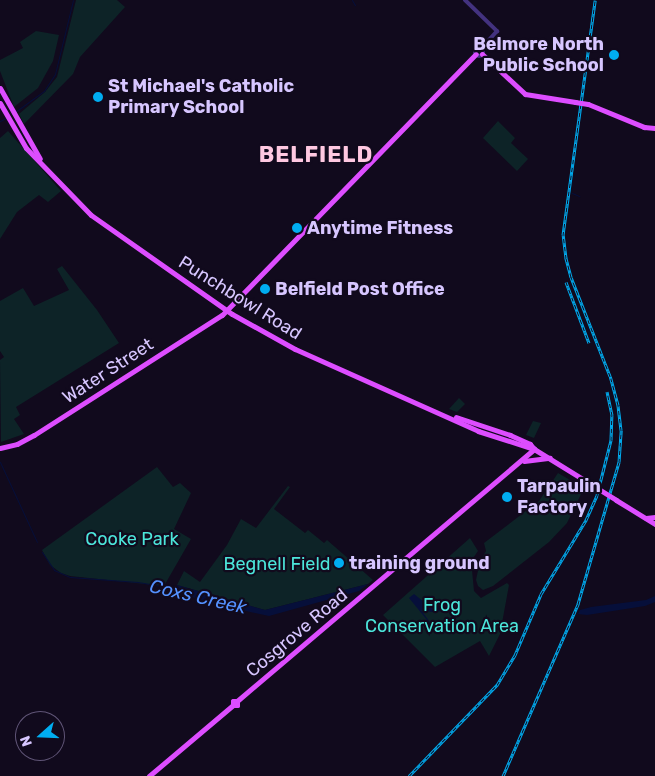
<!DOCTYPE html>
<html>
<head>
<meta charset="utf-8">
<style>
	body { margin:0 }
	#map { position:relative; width:655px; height:776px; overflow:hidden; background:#110a1d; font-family:Rubik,sans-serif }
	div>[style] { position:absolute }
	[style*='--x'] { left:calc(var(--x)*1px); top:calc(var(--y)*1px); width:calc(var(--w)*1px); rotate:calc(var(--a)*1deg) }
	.green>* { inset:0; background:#0d2327 }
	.water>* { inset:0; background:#060f3a }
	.stream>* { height:1px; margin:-0.5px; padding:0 0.5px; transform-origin:0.5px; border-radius:0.5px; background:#060f3a }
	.minor>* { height:4px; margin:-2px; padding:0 2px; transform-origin:2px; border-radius:2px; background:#43327f }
	.minor>.ring { margin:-2px; padding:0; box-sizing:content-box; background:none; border:4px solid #43327f; border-radius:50% }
	.major>* { height:5px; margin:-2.5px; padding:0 2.5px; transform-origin:2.5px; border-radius:2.5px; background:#dd4dff }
	.rail>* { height:3px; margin-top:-1.5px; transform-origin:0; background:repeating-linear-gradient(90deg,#110a1d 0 4px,#00adf1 0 8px); box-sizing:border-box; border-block:1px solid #00adf1 }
	.major-bridge>* { height:5px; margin:-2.5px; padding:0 2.5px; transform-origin:2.5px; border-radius:2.5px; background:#dd4dff }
	.dots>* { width:14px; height:14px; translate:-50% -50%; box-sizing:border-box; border:2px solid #110a1d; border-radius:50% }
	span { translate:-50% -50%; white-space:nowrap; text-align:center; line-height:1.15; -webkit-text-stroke:4.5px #110a1d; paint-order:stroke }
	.poi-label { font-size:18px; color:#d7c6ff; font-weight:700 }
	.right { translate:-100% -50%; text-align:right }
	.left { translate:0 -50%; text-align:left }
	.street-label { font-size:18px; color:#d7c6ff }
	.park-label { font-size:18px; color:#4ce5da }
	.water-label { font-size:19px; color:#5491ff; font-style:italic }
	.district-label { font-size:22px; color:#ffc8e1; font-weight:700; letter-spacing:1px }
	.north { position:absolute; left:15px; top:711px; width:50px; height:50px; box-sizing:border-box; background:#110a1d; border:1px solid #605577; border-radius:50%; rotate:250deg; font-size:14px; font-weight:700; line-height:20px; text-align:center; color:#d7c6ff }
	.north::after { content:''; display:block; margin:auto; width:18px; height:22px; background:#00adf1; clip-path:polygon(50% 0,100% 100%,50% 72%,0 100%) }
</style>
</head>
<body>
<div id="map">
	<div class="green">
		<div style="clip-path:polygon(76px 0,117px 0,125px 7px,80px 57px,73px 74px,24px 124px,19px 114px,45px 92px,57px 77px)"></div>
		<div style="clip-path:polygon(36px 31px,59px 35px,53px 61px,38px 88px,14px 107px,0 71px,0 60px,23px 48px,20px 42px)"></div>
		<div style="clip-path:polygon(498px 121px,515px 138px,511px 143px,528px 159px,517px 171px,483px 138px)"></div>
		<div style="clip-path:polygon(8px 131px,61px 191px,48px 202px,39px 195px,17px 212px,0 239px,0 138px)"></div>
		<div style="clip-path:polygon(62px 266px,97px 310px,119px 343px,16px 407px,20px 415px,14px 419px,24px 434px,1px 442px,0 360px,4px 357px,0 351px,0 301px,23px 288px,34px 306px,69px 290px,57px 269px)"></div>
		<div style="clip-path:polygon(459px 398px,465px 404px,457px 412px,449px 409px)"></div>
		<div style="clip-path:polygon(533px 421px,541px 423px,534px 438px,526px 435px)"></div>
		<div style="clip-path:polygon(157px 467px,173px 487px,180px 483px,191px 493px,174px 529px,191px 539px,164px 586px,70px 576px,61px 573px,50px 565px,42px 550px)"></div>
		<div style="clip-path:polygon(558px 473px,584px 488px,567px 523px,549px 542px,493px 586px,483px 590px,478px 586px,476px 580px,480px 561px,486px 551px,484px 543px,539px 501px)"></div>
		<div style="clip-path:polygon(288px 486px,290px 487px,274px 509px,305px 533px,308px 530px,324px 543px,327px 540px,373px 580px,368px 584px,265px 610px,177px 585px,184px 571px,200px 582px,227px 545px,241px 519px,256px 528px)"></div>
		<div style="clip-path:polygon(470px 538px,478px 551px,469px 564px,472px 570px,474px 591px,481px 598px,507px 583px,509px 585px,500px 634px,489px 656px,480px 641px,435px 667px,383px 615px)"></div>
	</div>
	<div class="water">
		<div style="clip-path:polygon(368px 584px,359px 591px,269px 616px,213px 604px,174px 591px,177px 585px,265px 610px)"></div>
		<div style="clip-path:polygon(414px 594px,429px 606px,453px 604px,453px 610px,432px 612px,421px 610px,437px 632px,409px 598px)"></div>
		<div style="clip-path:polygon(655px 596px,655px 602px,645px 606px,587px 615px,578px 614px,580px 610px,591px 607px,646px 600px)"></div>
	</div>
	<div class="stream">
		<div style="--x:352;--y:0;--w:6;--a:59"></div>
		<div style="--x:15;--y:112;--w:36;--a:-36"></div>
		<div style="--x:44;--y:91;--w:20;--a:-57"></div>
		<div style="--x:55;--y:74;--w:76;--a:-76.3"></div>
		<div style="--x:0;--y:121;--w:7;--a:-27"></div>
		<div style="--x:572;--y:193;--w:8;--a:23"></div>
		<div style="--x:0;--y:462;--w:88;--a:65.2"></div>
		<div style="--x:42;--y:552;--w:22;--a:56"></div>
		<div style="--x:54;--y:570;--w:17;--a:24"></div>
		<div style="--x:70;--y:577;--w:68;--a:4.2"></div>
		<div style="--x:138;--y:582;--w:39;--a:10"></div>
	</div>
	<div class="minor">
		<div style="--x:465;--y:0;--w:45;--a:44.1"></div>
		<div style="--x:497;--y:31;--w:24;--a:132"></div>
		<div class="ring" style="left:475px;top:48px;width:4px;height:4px"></div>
	</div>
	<div class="major">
		<div style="--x:482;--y:54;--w:59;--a:42.9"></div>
		<div style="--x:525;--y:94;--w:51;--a:9.1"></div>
		<div style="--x:0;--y:88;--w:81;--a:60.6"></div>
		<div style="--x:0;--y:103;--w:52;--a:60"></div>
		<div style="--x:26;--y:148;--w:93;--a:45.9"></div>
		<div style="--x:91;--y:215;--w:172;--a:35.1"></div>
		<div style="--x:232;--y:314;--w:72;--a:29.1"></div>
		<div style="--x:295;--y:349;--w:201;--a:24.1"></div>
		<div style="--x:478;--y:431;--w:59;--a:17.8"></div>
		<div style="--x:534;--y:449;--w:65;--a:31.7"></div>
		<div style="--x:588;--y:104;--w:61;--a:22.3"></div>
		<div style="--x:644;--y:127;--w:11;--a:5"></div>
		<div style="--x:456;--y:417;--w:57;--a:18.4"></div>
		<div style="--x:510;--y:435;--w:22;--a:24"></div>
		<div style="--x:530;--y:444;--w:6;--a:51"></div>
		<div style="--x:0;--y:448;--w:17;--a:-13"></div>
		<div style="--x:17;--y:444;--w:19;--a:-28"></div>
		<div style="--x:34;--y:435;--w:223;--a:-32.6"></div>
		<div style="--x:222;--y:315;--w:364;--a:-45.8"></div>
		<div style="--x:524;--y:461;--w:26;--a:-7"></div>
		<div style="--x:616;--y:500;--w:46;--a:31.6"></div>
		<div style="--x:646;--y:518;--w:9;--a:-6"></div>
		<div style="--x:237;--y:701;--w:390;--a:-40.3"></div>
		<div style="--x:149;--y:776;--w:110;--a:-40.2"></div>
		<div style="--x:233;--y:705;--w:4;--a:0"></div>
		<div style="--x:237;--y:705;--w:4;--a:-90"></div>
		<div style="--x:237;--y:701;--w:4;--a:180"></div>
		<div style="--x:233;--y:701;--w:4;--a:90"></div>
	</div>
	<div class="rail">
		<div style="--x:566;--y:282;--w:65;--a:69.3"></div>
		<div style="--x:409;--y:776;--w:127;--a:-46"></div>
		<div style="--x:497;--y:685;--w:35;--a:-59"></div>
		<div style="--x:515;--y:655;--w:66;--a:-66.9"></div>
		<div style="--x:541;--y:594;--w:87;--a:-58.7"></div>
		<div style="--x:586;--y:520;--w:27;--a:-66"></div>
		<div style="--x:597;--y:495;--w:57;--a:-75.7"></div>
		<div style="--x:611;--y:440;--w:25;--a:-88"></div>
		<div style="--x:612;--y:415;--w:24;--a:-102"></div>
		<div style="--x:503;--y:776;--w:188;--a:-66.4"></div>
		<div style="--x:578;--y:604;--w:148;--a:-73.9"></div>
		<div style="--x:619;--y:462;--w:32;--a:-86"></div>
		<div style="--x:621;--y:430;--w:25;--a:-97"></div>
		<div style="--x:618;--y:405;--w:30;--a:-105"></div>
		<div style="--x:610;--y:376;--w:106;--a:-111.5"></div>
		<div style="--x:571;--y:277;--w:20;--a:-105"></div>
		<div style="--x:566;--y:258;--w:23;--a:-97"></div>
		<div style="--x:563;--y:235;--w:237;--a:-82.2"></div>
	</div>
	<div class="major-bridge">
		<div style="--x:575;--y:102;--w:13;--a:9"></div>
		<div style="--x:589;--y:483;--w:32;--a:32"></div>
	</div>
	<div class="dots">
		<div style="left:614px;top:55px;background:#00adf1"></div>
		<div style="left:98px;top:97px;background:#00adf1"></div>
		<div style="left:297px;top:228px;background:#00adf1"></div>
		<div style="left:265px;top:289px;background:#00adf1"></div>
		<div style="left:507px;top:497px;background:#00adf1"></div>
		<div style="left:339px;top:563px;background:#00adf1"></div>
	</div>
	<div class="poi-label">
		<span class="right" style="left:604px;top:55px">Belmore North<br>Public School</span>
		<span class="left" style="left:108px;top:97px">St Michael's Catholic<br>Primary School</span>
		<span class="left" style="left:307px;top:228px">Anytime Fitness</span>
		<span class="left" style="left:275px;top:289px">Belfield Post Office</span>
		<span class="left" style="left:517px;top:497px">Tarpaulin<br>Factory</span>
		<span class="left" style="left:349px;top:563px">training ground</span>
	</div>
	<div class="street-label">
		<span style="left:240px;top:298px;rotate:32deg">Punchbowl Road</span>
		<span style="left:108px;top:371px;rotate:-33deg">Water Street</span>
		<span style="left:297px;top:633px;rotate:-40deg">Cosgrove Road</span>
	</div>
	<div class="park-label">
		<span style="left:132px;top:539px">Cooke Park</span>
		<span style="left:277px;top:564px">Begnell Field</span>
		<span style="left:442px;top:616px">Frog<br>Conservation Area</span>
	</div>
	<div class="water-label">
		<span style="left:198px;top:597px;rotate:13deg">Coxs Creek</span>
	</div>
	<div class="district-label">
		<span style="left:316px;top:155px">BELFIELD</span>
	</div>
	<div class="north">N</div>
</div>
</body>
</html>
